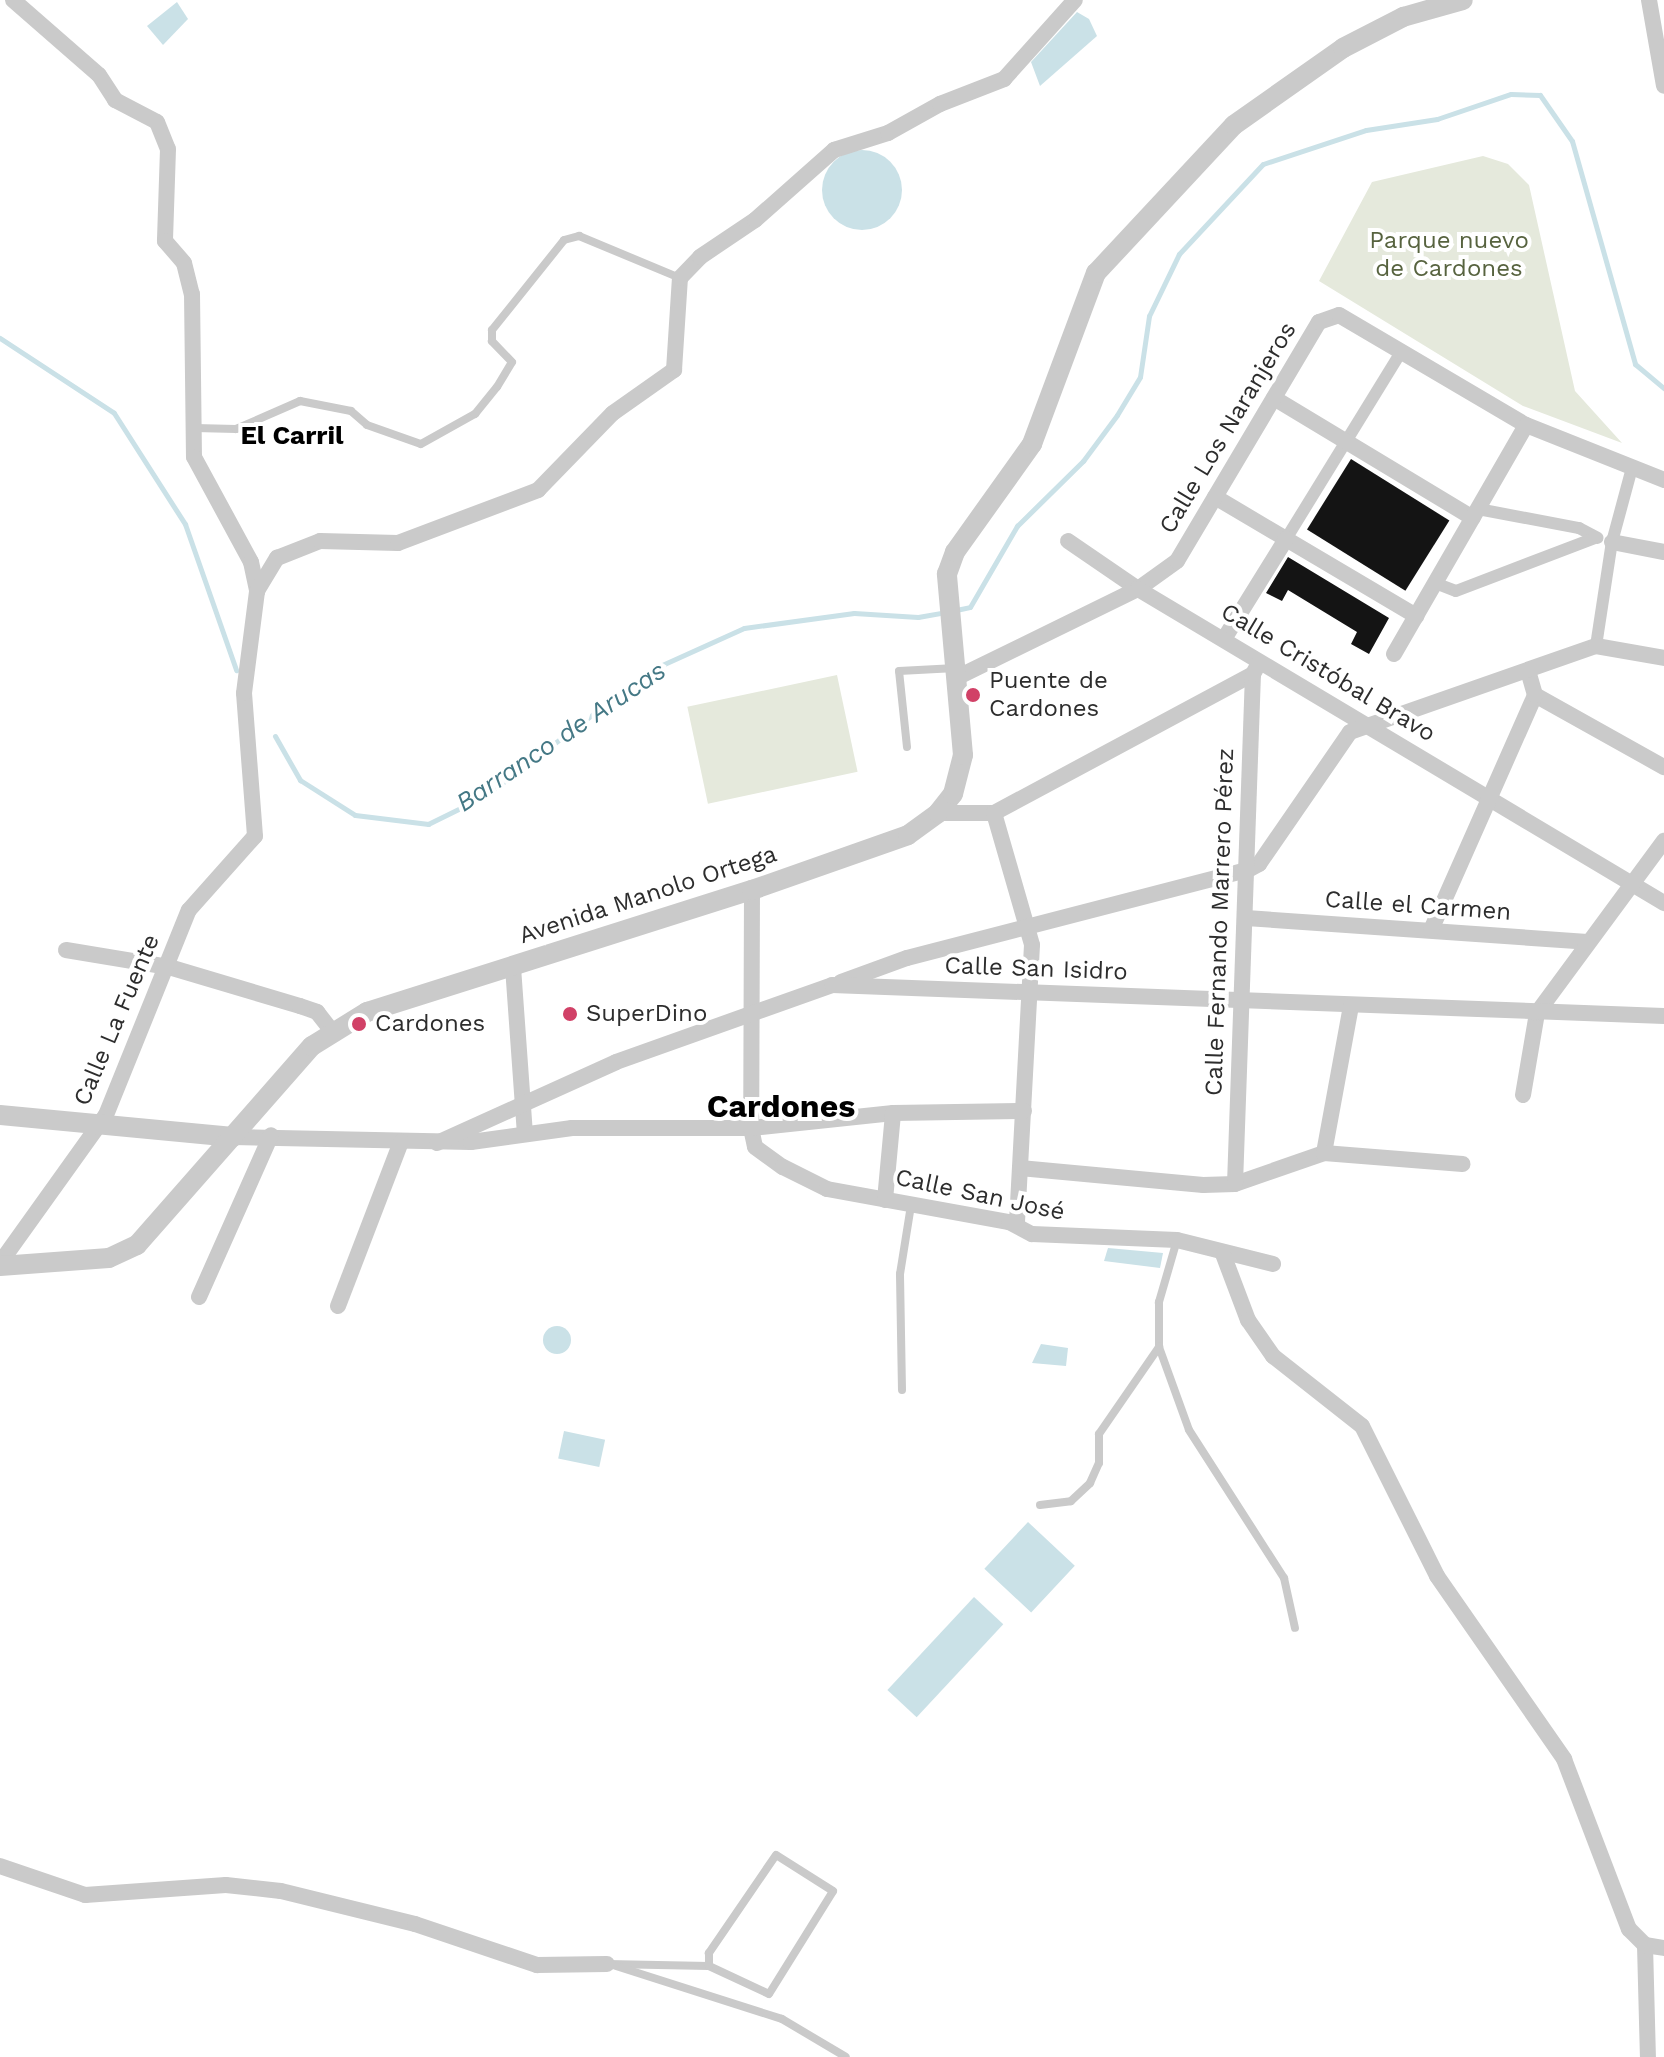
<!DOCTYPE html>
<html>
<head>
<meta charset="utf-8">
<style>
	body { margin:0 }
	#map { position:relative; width:1664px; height:2057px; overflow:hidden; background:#fff; font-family:"Work Sans",sans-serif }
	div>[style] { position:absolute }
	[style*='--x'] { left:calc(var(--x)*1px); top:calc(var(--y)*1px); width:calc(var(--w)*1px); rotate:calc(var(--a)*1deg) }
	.green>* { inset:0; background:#e5e9dc; transform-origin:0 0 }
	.water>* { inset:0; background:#cae1e7; transform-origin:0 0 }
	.round { border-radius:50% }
	.stream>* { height:5px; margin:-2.5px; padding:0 2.5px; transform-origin:2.5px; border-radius:2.5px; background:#cae1e7 }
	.building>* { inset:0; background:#141414; transform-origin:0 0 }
	.service>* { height:8px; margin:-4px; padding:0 4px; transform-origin:4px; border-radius:4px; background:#cacaca }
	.pedestrian>* { height:12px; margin:-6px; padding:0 6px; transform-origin:6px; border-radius:6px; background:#cacaca }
	.minor>* { height:16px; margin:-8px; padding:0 8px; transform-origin:8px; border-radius:8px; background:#cacaca }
	.tertiary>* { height:20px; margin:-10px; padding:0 10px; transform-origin:10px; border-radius:10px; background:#cacaca }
	.dots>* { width:22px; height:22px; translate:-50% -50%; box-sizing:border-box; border:4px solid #fff; border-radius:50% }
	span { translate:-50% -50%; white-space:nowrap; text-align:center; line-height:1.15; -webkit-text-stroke:8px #fff; paint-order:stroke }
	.park-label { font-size:24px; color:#57633f }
	.street-label { font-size:24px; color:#2d2d2d }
	.poi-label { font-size:24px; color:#2d2d2d }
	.left { translate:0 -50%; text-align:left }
	.neighbourhood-label { font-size:26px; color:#000; font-weight:700 }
	.water-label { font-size:26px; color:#447885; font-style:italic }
	.district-label { font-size:32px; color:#000; font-weight:700 }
</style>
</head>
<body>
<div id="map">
	<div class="green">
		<div style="clip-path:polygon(1483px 156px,1508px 164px,1529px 185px,1575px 391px,1622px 443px,1523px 406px,1319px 281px,1372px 182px)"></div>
		<div style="left:837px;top:675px;width:99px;height:153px;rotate:78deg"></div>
	</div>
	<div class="water">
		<div style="clip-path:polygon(177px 2px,188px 19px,163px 45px,147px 26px)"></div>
		<div style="clip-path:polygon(1077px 12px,1089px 19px,1097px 36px,1040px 86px,1031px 62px)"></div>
		<div class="round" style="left:822px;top:150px;width:80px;height:80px"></div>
		<div style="clip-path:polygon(1108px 1248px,1163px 1253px,1160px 1268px,1104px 1261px)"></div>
		<div class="round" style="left:543px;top:1326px;width:28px;height:28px"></div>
		<div style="clip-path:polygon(1041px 1344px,1068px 1348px,1066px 1366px,1032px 1363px)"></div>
		<div style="left:564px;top:1431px;width:42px;height:28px;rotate:12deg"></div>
		<div style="left:1028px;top:1522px;width:64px;height:64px;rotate:43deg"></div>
		<div style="left:974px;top:1597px;width:40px;height:127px;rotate:43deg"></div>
	</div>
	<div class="stream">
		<div style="--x:0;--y:338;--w:136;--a:33.3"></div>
		<div style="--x:114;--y:413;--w:132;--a:57.4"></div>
		<div style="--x:185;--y:524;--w:155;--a:70.7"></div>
		<div style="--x:956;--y:610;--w:14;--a:-12"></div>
		<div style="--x:970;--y:607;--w:94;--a:-59.9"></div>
		<div style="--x:1017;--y:526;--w:93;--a:-44.6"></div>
		<div style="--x:1083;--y:461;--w:57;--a:-53.5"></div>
		<div style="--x:1117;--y:415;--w:44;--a:-58.8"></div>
		<div style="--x:1140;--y:377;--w:62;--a:-81.6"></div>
		<div style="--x:1149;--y:316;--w:69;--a:-64.2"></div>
		<div style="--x:1179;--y:254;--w:123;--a:-47"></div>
		<div style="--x:1263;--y:164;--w:108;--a:-18.3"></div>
		<div style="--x:1366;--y:130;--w:72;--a:-8.8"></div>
		<div style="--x:1437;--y:119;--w:78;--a:-18.7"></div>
		<div style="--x:1511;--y:94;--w:29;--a:2"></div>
		<div style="--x:1540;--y:95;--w:56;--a:55.2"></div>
		<div style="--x:1572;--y:141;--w:232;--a:74.2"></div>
		<div style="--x:1635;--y:364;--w:38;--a:40"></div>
		<div style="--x:275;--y:736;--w:51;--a:60.4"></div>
		<div style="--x:300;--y:780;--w:65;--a:32.5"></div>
		<div style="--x:355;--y:815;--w:74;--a:7"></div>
		<div style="--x:428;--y:824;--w:64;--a:-26.2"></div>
		<div style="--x:485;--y:796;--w:208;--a:-37.2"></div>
		<div style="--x:651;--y:670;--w:102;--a:-24.3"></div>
		<div style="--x:744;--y:628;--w:111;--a:-7.8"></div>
		<div style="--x:854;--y:613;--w:64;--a:3.6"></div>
		<div style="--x:918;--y:617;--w:28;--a:-10"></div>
	</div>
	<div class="building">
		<div style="left:1351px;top:459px;width:116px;height:83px;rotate:32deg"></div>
		<div style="clip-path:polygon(1288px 557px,1389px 618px,1369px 654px,1351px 644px,1357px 632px,1288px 590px,1282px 601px,1266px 593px)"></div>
	</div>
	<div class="service">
		<div style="--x:195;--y:428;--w:41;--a:1.4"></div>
		<div style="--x:236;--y:429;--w:70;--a:-23.6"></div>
		<div style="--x:300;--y:401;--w:52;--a:11.1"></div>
		<div style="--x:351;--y:411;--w:21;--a:41"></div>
		<div style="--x:367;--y:425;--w:57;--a:19.4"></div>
		<div style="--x:421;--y:444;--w:62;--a:-29.1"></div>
		<div style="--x:475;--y:414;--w:35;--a:-51"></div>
		<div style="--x:497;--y:387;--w:29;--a:-59"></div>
		<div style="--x:512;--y:362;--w:29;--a:-134"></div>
		<div style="--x:492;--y:341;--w:11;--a:-90"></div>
		<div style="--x:492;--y:330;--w:115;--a:-51.3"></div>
		<div style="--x:564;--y:240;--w:16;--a:-15"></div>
		<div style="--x:579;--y:236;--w:109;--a:22.6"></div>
		<div style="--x:907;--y:747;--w:76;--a:-96"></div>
		<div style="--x:899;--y:671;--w:57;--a:-3"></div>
		<div style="--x:1177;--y:1240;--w:65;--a:106.2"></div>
		<div style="--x:1159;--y:1302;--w:45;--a:90"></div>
		<div style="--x:1159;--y:1347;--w:88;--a:70.1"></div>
		<div style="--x:1189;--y:1430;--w:176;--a:57.3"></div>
		<div style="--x:1284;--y:1578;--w:51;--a:77.6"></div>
		<div style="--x:902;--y:1390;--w:116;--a:-91"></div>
		<div style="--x:900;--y:1274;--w:70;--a:-80.9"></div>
		<div style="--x:1040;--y:1505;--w:31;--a:-7"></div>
		<div style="--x:1071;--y:1501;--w:26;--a:-43"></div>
		<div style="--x:1090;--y:1483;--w:22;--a:-66"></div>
		<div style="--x:1099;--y:1463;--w:29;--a:-90"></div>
		<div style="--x:1099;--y:1434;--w:106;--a:-55.4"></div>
		<div style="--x:607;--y:1964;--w:102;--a:1.1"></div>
		<div style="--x:709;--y:1966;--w:66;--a:25"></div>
		<div style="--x:769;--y:1994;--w:121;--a:-58.1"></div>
		<div style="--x:833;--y:1891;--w:67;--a:-147.7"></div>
		<div style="--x:776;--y:1855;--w:119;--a:124.4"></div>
		<div style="--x:709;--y:1953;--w:13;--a:90"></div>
		<div style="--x:616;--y:1966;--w:174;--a:17.7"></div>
		<div style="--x:782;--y:2019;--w:74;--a:30.7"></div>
	</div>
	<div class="pedestrian">
		<div style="--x:1478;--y:509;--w:103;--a:10.7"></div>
		<div style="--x:1579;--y:528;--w:21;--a:28"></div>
		<div style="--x:1286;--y:539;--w:220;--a:-58.4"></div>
		<div style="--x:1435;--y:583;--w:22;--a:21"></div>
		<div style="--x:1456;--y:591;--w:149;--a:-20.9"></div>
		<div style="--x:1596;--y:646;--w:105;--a:-81.3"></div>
		<div style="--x:1612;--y:542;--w:77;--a:-74.9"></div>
	</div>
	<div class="minor">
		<div style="--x:13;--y:0;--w:114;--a:41.1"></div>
		<div style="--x:99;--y:75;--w:30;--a:57"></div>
		<div style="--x:115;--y:100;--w:47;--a:27.6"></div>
		<div style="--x:157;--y:122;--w:29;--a:68"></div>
		<div style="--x:168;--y:149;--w:92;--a:91.9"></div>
		<div style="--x:165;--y:241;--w:29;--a:49"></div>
		<div style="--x:184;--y:263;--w:32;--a:76"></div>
		<div style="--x:192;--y:294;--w:163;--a:89.3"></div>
		<div style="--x:194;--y:457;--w:119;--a:61.5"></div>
		<div style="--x:251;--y:562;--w:30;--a:78"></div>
		<div style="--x:1649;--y:0;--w:87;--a:80.1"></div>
		<div style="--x:1274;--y:398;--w:232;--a:31.1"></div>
		<div style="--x:1215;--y:497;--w:234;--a:30.6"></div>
		<div style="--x:1068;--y:541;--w:85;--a:34.4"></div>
		<div style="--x:1138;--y:589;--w:48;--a:-35.7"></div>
		<div style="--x:1177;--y:561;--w:278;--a:-59.3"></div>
		<div style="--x:1319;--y:322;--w:21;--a:-19"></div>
		<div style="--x:1339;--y:315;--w:217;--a:30.5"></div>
		<div style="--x:1526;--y:425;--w:149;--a:21.7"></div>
		<div style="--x:1612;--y:542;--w:53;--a:10.9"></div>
		<div style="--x:1224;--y:639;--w:118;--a:-58.2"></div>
		<div style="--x:1394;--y:654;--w:264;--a:-60"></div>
		<div style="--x:958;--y:677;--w:200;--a:-26.1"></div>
		<div style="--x:1138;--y:589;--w:613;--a:30.84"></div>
		<div style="--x:1535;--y:695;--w:148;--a:29.2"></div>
		<div style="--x:938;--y:813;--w:56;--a:0"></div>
		<div style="--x:994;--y:813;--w:294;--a:-28.2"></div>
		<div style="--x:994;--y:813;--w:137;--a:73.9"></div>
		<div style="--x:1032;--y:945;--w:279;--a:93.1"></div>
		<div style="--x:752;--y:890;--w:238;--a:90.2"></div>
		<div style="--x:751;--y:1128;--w:19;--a:78"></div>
		<div style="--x:755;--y:1147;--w:34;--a:36"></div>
		<div style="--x:783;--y:1167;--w:49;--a:26.6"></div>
		<div style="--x:827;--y:1189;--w:185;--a:10.3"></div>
		<div style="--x:1009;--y:1222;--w:26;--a:28"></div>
		<div style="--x:1032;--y:1234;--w:145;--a:2.4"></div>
		<div style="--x:1177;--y:1240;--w:99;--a:14"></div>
		<div style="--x:1246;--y:918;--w:342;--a:4"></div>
		<div style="--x:1431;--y:930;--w:257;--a:-66.1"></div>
		<div style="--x:1535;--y:695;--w:25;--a:-106"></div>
		<div style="--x:66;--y:950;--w:104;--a:9.4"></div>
		<div style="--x:169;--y:967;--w:137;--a:16.6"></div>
		<div style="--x:300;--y:1006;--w:18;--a:19"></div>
		<div style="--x:317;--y:1012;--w:24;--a:52"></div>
		<div style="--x:513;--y:967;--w:166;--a:85.9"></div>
		<div style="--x:841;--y:982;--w:70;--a:-20"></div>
		<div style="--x:907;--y:958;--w:352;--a:-14.5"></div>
		<div style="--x:1248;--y:870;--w:13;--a:-29"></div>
		<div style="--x:1259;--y:864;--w:160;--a:-55.4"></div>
		<div style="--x:1350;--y:732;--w:261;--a:-19.3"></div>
		<div style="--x:1596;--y:646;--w:69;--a:10"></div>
		<div style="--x:1523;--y:1095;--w:83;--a:-80.3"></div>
		<div style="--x:1537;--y:1013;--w:214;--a:-53.6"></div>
		<div style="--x:233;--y:1137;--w:238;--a:1.2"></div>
		<div style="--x:471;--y:1142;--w:102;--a:-7.9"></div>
		<div style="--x:572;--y:1128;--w:179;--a:0"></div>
		<div style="--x:751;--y:1128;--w:143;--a:-6"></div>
		<div style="--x:893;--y:1113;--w:131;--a:-0.9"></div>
		<div style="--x:437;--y:1143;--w:196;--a:-24.3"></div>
		<div style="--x:616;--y:1062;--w:229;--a:-19.6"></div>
		<div style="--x:832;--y:985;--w:833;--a:2.13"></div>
		<div style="--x:1324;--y:1153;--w:149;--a:-79.6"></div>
		<div style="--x:1020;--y:1168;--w:184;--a:5.3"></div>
		<div style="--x:1203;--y:1185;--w:32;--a:-2"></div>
		<div style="--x:1235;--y:1184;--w:94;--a:-19.2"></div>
		<div style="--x:1324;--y:1153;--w:139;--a:4.5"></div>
		<div style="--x:1235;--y:1184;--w:510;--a:-87.98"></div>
		<div style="--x:1253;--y:674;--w:13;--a:-61"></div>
		<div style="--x:885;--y:1200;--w:87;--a:-84.7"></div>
		<div style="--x:1223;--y:1254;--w:71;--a:69.3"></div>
		<div style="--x:1248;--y:1320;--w:44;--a:55.2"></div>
		<div style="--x:1273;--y:1356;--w:113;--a:38.2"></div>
		<div style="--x:1362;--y:1426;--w:168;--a:63.4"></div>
		<div style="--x:1437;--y:1576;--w:223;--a:55.2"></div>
		<div style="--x:1564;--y:1759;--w:182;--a:69.1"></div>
		<div style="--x:1629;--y:1929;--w:23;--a:45"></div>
		<div style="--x:1645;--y:1945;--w:112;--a:88.5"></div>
		<div style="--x:0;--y:1263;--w:182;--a:-54.4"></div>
		<div style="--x:106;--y:1115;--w:221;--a:-68"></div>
		<div style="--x:189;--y:910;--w:99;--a:-48.3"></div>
		<div style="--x:255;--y:836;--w:143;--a:-94.4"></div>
		<div style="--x:244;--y:693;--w:103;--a:-82.7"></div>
		<div style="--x:257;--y:591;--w:39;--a:-59"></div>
		<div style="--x:277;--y:558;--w:46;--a:-21.6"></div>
		<div style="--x:320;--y:541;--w:78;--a:1.5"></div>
		<div style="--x:398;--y:543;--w:150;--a:-20.7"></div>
		<div style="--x:538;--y:490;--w:107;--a:-45.8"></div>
		<div style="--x:613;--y:413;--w:75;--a:-35.2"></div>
		<div style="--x:674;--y:370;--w:92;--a:-86.3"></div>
		<div style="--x:680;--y:278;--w:29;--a:-46"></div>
		<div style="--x:700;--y:257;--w:66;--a:-33.9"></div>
		<div style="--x:755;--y:220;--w:106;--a:-41.5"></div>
		<div style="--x:834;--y:150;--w:57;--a:-17.5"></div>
		<div style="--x:888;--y:133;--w:60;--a:-29.1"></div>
		<div style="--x:940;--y:104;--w:69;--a:-21.3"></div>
		<div style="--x:1004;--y:79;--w:106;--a:-48.1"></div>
		<div style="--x:199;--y:1297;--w:177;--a:-66"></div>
		<div style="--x:338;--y:1306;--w:176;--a:-69"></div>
		<div style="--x:0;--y:1866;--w:90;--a:18.8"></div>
		<div style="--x:85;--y:1895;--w:141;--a:-4.1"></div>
		<div style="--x:226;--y:1885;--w:55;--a:6.2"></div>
		<div style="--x:281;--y:1891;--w:138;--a:13.8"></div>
		<div style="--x:415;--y:1924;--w:129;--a:18.6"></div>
		<div style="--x:537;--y:1965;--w:70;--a:-0.8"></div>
		<div style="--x:1645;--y:1945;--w:19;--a:9"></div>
	</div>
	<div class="tertiary">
		<div style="--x:0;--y:1115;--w:234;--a:5.4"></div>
		<div style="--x:0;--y:1266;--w:109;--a:-4.2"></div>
		<div style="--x:109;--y:1258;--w:31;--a:-25"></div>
		<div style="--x:137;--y:1245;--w:265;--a:-48.7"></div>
		<div style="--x:312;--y:1046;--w:65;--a:-31.7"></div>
		<div style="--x:367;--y:1012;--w:404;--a:-17.6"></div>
		<div style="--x:752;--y:890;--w:165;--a:-19.4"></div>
		<div style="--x:908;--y:835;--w:37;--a:-36"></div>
		<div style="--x:938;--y:813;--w:24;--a:-52"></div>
		<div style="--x:953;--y:794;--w:40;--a:-75.6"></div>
		<div style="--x:963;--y:755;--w:182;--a:-95.1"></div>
		<div style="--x:947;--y:574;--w:23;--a:-70"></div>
		<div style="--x:955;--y:552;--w:133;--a:-54.5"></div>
		<div style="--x:1032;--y:444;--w:183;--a:-69.5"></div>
		<div style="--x:1096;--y:273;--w:202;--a:-47"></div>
		<div style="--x:1234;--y:125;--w:133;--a:-35.2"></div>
		<div style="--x:1343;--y:48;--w:68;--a:-27.3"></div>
		<div style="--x:1403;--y:17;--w:62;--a:-15.8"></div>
	</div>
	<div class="dots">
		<div style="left:973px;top:695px;background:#d14167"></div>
		<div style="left:570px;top:1014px;background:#d14167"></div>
		<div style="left:359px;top:1024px;background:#d14167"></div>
	</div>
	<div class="park-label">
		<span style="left:1449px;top:255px">Parque nuevo<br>de Cardones</span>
	</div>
	<div class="street-label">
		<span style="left:1228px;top:428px;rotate:-59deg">Calle Los Naranjeros</span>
		<span style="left:1328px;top:673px;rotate:31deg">Calle Cristóbal Bravo</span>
		<span style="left:648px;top:895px;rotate:-18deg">Avenida Manolo Ortega</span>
		<span style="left:1418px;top:906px;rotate:4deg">Calle el Carmen</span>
		<span style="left:1220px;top:922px;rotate:-88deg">Calle Fernando Marrero Pérez</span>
		<span style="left:1036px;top:969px;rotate:2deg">Calle San Isidro</span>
		<span style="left:117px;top:1020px;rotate:-67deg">Calle La Fuente</span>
		<span style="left:980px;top:1195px;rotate:12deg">Calle San José</span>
	</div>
	<div class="poi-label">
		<span class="left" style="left:989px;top:695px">Puente de<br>Cardones</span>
		<span class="left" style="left:586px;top:1014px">SuperDino</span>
		<span class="left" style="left:375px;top:1024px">Cardones</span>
	</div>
	<div class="neighbourhood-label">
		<span style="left:292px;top:436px">El Carril</span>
	</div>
	<div class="water-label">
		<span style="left:561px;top:737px;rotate:-34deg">Barranco de Arucas</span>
	</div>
	<div class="district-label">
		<span style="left:781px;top:1106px">Cardones</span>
	</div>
</div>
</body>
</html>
